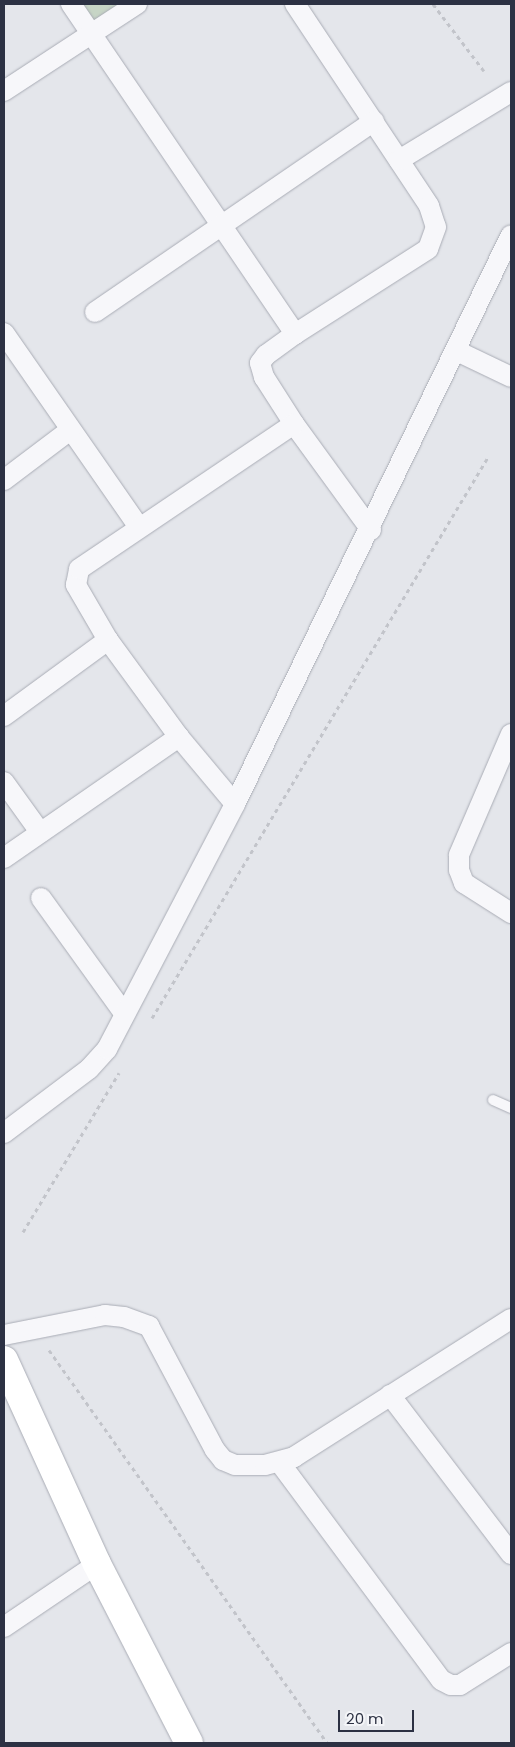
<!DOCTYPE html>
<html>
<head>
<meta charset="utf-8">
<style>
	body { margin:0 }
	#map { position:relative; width:515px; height:1747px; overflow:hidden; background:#e4e6eb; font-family:Poppins,sans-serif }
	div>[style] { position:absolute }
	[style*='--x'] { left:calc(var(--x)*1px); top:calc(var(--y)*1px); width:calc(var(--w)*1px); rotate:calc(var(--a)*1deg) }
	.green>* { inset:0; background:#c7d5c6 }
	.path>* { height:3px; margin-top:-1.5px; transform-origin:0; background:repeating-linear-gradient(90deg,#c2c4ca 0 4px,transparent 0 8px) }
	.roads { filter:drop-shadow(0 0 1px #a9acb5) drop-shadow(0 0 1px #a9acb5) }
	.lane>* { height:10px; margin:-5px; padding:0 5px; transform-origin:5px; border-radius:5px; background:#f7f7fa }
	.street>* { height:20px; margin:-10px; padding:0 10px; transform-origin:10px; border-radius:10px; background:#f7f7fa }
	.secondary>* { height:28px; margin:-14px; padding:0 14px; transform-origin:14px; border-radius:14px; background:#fff }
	span { translate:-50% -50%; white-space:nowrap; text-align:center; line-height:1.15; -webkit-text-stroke:4px #f4f5f8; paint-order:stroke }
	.frame { position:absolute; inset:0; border:5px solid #2c3143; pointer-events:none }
	.scale { position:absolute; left:338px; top:1710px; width:76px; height:22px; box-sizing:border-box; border:2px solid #2c3143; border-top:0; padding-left:6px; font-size:15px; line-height:18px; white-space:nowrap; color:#2c3143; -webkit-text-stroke:4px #f4f5f8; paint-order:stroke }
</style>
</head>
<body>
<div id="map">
	<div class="green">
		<div style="clip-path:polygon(76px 4px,134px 4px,94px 31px)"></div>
	</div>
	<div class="path">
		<div style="--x:433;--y:4;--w:84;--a:52.7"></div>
		<div style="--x:152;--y:1018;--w:654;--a:-59.08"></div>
		<div style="--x:23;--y:1232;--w:186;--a:-58.9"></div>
		<div style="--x:49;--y:1350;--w:481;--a:54.7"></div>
	</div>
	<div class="roads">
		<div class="lane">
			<div style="--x:493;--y:1100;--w:20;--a:24"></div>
		</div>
		<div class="street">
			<div style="--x:71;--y:4;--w:399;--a:55.8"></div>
			<div style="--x:295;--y:4;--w:242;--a:56.4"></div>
			<div style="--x:429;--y:206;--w:22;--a:72"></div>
			<div style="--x:436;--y:227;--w:23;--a:110"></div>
			<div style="--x:428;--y:249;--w:158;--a:147.4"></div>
			<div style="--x:295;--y:334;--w:36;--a:144"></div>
			<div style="--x:266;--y:355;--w:10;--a:127"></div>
			<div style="--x:260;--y:363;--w:15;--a:74"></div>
			<div style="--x:264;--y:377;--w:56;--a:57.4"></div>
			<div style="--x:294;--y:424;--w:131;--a:54"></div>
			<div style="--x:4;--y:91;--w:159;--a:-33.2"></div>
			<div style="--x:399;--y:160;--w:131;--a:-31.3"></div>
			<div style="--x:95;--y:312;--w:338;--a:-34.4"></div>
			<div style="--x:4;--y:333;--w:236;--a:55.2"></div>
			<div style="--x:457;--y:351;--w:60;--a:25.7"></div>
			<div style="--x:4;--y:480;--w:83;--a:-37.1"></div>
			<div style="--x:108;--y:640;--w:64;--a:-120.2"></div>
			<div style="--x:76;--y:585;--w:16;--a:-79"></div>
			<div style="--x:79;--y:569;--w:259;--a:-34"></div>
			<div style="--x:4;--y:716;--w:129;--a:-36.2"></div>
			<div style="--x:108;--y:640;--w:120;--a:53.8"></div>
			<div style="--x:179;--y:737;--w:87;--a:50.1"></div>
			<div style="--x:511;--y:734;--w:132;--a:113.3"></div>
			<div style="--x:459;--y:855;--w:15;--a:90"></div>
			<div style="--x:459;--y:870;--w:14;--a:69"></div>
			<div style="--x:464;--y:883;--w:56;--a:32.6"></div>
			<div style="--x:4;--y:782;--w:62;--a:54.2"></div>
			<div style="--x:4;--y:858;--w:213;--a:-34.7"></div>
			<div style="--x:41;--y:898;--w:142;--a:54.2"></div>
			<div style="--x:4;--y:1133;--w:106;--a:-37"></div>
			<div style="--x:89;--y:1069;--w:27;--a:-48"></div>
			<div style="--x:107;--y:1049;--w:276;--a:-62.4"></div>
			<div style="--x:235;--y:804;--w:632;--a:-64.12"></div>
			<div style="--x:4;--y:1335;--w:103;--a:-11.2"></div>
			<div style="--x:105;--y:1315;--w:19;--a:6"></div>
			<div style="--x:124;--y:1317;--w:27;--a:20"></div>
			<div style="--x:149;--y:1326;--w:140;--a:62"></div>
			<div style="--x:215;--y:1450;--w:13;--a:51"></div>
			<div style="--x:223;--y:1460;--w:13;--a:23"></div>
			<div style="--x:235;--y:1465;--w:30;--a:0"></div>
			<div style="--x:265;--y:1465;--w:30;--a:-15"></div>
			<div style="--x:294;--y:1457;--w:257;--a:-32.5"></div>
			<div style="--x:390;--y:1395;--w:200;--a:52.7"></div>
			<div style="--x:280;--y:1463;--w:270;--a:53.4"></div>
			<div style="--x:441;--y:1680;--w:11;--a:27"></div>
			<div style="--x:451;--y:1685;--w:9;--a:0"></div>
			<div style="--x:460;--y:1685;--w:60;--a:-32.1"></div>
			<div style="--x:4;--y:1627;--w:112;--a:-34.1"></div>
		</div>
		<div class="secondary">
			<div style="--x:4;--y:1360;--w:224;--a:65.5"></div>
			<div style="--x:97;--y:1564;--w:201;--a:62.8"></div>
		</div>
	</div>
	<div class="frame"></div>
	<div class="scale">20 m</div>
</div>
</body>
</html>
